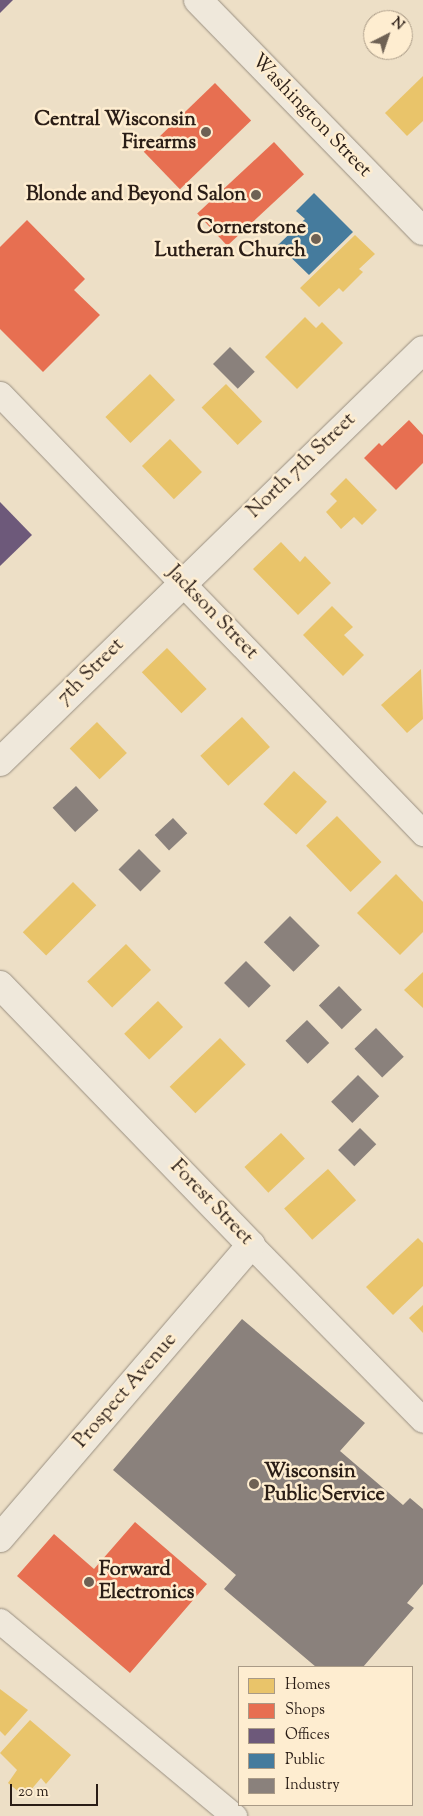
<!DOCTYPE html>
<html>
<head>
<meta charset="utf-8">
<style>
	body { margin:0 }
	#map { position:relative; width:423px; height:1816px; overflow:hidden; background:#eddfc6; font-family:"Sorts Mill Goudy",serif }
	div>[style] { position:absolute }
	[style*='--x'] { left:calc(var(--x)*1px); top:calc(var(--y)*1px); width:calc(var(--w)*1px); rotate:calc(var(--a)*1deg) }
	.homes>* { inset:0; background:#e9c46a; transform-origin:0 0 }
	.shops>* { inset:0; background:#e76f51; transform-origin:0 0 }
	.offices>* { inset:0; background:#6d597a }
	.public>* { inset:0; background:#457b9d }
	.industry>* { inset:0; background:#8a817c; transform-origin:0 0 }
	.roads { filter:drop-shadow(0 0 1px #998f81) drop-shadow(0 0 1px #998f81) }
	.street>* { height:25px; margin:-12.5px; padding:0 12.5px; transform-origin:12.5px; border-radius:12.5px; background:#efe8db }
	.secondary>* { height:28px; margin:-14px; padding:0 14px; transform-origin:14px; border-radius:14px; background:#efe8db }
	.dots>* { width:14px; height:14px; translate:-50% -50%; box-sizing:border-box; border:2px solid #feedd0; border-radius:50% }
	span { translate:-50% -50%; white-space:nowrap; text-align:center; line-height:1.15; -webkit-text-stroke:5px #feedd0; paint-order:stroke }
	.street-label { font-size:20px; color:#2a1d16 }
	.poi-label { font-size:20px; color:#2a1d16; font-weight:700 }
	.right { translate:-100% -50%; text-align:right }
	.left { translate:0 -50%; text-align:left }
	.legend { position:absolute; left:238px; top:1666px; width:175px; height:140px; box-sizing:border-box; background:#feedd0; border:1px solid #a99a86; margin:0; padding:6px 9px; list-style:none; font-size:15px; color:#2a1d16 }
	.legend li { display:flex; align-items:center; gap:10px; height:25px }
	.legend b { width:25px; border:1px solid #a99a86 }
	.north { position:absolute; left:363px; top:10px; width:50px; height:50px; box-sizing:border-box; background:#feedd0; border:1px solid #a99a86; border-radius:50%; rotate:41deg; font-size:14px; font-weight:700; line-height:20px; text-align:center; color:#2a1d16 }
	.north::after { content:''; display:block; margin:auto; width:18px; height:22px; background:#6e6154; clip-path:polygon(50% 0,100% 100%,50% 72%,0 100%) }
	.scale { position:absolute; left:10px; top:1784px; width:88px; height:22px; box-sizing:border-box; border:2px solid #2a1d16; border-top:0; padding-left:6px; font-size:15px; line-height:18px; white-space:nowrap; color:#2a1d16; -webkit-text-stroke:4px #feedd0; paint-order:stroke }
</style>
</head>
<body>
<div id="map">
	<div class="homes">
		<div style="clip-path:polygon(423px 76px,423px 121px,407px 136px,385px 113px)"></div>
		<div style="clip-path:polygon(355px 235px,375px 254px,359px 269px,363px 272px,343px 292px,339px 288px,319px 307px,300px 288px)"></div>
		<div style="clip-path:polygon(305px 317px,316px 328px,322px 322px,343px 343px,297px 389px,265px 357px)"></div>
		<div style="left:150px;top:374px;width:36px;height:62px;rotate:46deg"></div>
		<div style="left:226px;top:384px;width:52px;height:34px;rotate:46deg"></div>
		<div style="left:170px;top:439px;width:46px;height:39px;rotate:46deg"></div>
		<div style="clip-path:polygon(346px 478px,377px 510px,362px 525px,354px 517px,341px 529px,326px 512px,337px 501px,330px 494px)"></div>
		<div style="clip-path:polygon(281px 542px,300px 562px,305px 556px,331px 583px,298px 615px,253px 569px)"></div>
		<div style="clip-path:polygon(332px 606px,353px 627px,344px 635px,364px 655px,343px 676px,303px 635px)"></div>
		<div style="left:167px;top:648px;width:57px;height:35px;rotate:46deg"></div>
		<div style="clip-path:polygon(421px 669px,423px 719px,407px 733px,381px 705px)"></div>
		<div style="left:242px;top:717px;width:41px;height:57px;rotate:47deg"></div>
		<div style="left:97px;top:722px;width:43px;height:38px;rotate:46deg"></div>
		<div style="left:294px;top:771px;width:45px;height:45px;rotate:43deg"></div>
		<div style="left:337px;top:816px;width:64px;height:43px;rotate:46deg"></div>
		<div style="clip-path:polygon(396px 874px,423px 902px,423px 932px,400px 955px,357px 913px)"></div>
		<div style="left:73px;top:882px;width:33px;height:71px;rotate:45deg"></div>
		<div style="left:126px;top:944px;width:36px;height:54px;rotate:46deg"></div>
		<div style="clip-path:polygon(423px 972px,423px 1008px,404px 990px)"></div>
		<div style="left:158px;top:1001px;width:36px;height:47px;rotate:46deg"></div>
		<div style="left:220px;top:1038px;width:37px;height:70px;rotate:46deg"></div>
		<div style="left:281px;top:1133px;width:35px;height:50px;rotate:47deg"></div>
		<div style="left:328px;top:1169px;width:42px;height:59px;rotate:48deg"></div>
		<div style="clip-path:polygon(418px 1238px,423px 1243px,423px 1286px,393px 1315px,366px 1287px)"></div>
		<div style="clip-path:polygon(423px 1305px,423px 1333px,409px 1318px)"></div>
		<div style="clip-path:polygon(0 1689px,28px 1710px,5px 1736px,0 1731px)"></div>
		<div style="clip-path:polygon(30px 1720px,71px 1755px,46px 1784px,41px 1778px,25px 1797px,8px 1783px,17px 1770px,0 1753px)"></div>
	</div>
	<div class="shops">
		<div style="left:215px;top:83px;width:52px;height:99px;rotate:46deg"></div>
		<div style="left:274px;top:142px;width:44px;height:105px;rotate:47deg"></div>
		<div style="clip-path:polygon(27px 220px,85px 279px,74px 290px,100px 315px,43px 372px,0 329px,0 247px)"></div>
		<div style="clip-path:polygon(409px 420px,423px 435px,423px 463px,396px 490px,364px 458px,379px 443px,382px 446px)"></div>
		<div style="clip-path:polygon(135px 1522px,207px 1584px,130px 1673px,17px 1576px,54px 1534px,94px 1569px)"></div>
	</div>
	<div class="offices">
		<div style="clip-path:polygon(0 0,13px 0,0 13px)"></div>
		<div style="clip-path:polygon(0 502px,32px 535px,0 566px)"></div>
	</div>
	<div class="public">
		<div style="clip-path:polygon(314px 193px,353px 232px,309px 275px,278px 245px,305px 219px,296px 211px)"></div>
	</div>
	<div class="industry">
		<div style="left:230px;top:347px;width:35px;height:24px;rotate:45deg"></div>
		<div style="left:76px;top:786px;width:33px;height:32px;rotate:47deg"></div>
		<div style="left:173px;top:818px;width:21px;height:25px;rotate:47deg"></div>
		<div style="left:139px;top:849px;width:31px;height:29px;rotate:45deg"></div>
		<div style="left:290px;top:916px;width:42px;height:37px;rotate:45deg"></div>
		<div style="left:246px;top:961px;width:35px;height:31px;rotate:45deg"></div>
		<div style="left:339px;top:986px;width:33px;height:28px;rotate:46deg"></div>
		<div style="left:307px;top:1020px;width:32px;height:30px;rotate:46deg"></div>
		<div style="left:376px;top:1028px;width:40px;height:30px;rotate:46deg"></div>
		<div style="left:358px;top:1075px;width:30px;height:38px;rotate:45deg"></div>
		<div style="left:360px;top:1128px;width:23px;height:31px;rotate:45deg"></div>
		<div style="clip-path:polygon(242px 1319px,365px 1423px,340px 1451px,403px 1505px,410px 1498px,423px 1509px,423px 1584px,407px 1603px,414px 1608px,363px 1667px,316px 1667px,224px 1589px,236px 1575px,113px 1470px)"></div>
	</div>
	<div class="roads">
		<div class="street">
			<div style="--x:0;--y:394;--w:610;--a:46.06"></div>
			<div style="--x:251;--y:1245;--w:245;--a:45.5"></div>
			<div style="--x:0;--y:1621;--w:305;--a:39.8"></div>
		</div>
		<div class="secondary">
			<div style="--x:198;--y:0;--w:322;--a:45.8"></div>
			<div style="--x:0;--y:762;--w:590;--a:-44.25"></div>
			<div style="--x:0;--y:985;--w:361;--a:46"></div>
			<div style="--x:251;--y:1245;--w:386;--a:130.6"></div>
		</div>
	</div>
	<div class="dots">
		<div style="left:206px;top:132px;background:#6e6154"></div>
		<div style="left:256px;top:195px;background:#6e6154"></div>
		<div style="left:316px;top:239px;background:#6e6154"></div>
		<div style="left:254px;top:1484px;background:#6e6154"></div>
		<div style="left:89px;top:1582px;background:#6e6154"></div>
	</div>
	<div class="street-label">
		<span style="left:311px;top:116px;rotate:46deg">Washington Street</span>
		<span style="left:302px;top:466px;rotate:-44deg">North 7th Street</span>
		<span style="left:212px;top:613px;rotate:46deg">Jackson Street</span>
		<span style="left:91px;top:672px;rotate:-45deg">7th Street</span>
		<span style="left:211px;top:1203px;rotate:46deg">Forest Street</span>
		<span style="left:126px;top:1391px;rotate:-49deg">Prospect Avenue</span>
	</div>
	<div class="poi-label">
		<span class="right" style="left:196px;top:132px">Central Wisconsin<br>Firearms</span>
		<span class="right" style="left:246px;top:195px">Blonde and Beyond Salon</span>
		<span class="right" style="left:306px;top:240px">Cornerstone<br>Lutheran Church</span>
		<span class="left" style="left:264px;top:1484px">Wisconsin<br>Public Service</span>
		<span class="left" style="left:99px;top:1582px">Forward<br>Electronics</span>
	</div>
	<ul class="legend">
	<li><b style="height:14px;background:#e9c46a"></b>Homes</li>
	<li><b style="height:14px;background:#e76f51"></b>Shops</li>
	<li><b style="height:14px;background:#6d597a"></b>Offices</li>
	<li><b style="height:14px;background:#457b9d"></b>Public</li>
	<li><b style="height:14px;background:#8a817c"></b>Industry</li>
	</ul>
	<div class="north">N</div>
	<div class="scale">20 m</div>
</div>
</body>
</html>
